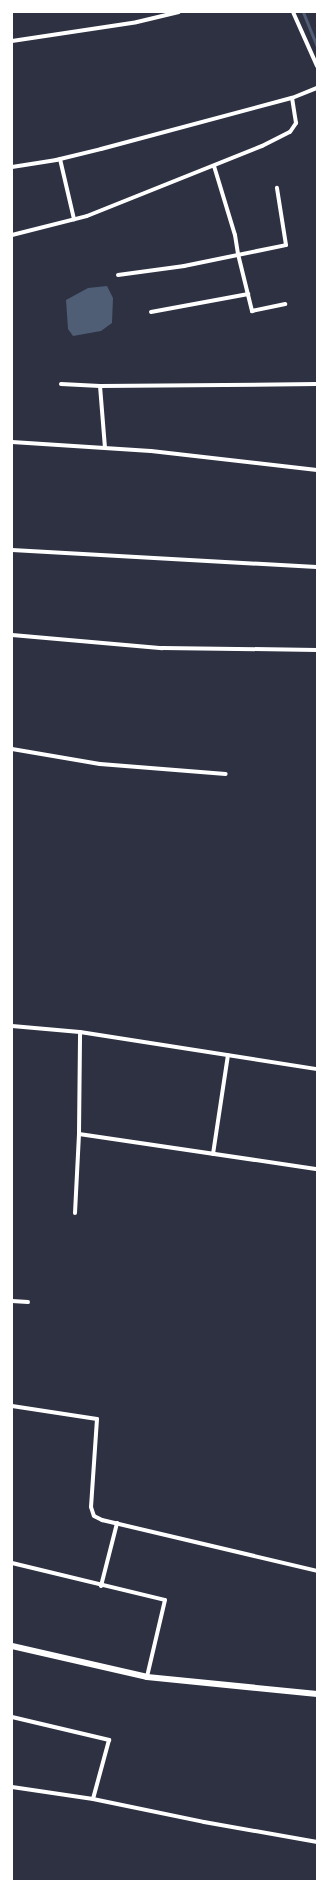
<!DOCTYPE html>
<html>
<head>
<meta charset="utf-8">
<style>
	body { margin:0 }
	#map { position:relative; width:329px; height:1893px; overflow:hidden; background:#2d3142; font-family:"DM Sans",sans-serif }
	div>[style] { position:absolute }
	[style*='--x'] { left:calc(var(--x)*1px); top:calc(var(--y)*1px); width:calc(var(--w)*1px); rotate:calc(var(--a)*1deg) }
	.water>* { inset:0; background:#4f5d75 }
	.stream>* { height:3px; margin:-1.5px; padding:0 1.5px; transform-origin:1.5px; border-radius:1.5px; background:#4f5d75 }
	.minor>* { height:4px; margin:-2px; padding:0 2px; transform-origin:2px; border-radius:2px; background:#fff }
	.tertiary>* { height:6px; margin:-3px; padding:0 3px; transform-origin:3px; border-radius:3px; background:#fff }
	span { translate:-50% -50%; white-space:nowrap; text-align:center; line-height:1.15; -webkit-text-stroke:4px #fff; paint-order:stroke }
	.frame { position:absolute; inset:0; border:13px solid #fff; pointer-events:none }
</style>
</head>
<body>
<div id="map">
	<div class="water">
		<div style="clip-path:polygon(107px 286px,113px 298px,112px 323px,101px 331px,73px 336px,68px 329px,66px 300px,88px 288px)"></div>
	</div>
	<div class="stream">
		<div style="--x:303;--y:12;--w:37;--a:68"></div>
	</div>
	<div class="minor">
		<div style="--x:293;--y:12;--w:59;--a:66"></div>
		<div style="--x:12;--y:41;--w:126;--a:-8.6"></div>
		<div style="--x:137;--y:22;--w:43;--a:-13.4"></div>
		<div style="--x:60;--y:159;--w:62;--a:76.9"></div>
		<div style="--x:214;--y:166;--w:72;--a:73.1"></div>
		<div style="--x:235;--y:235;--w:19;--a:81"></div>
		<div style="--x:238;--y:254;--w:59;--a:76.2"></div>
		<div style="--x:252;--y:311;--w:34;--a:-12"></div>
		<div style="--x:12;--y:167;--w:45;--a:-9"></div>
		<div style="--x:56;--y:160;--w:46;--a:-13.7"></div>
		<div style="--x:101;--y:149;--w:198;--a:-15"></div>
		<div style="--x:292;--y:98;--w:27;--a:-22"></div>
		<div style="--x:12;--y:235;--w:77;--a:-14.2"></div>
		<div style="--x:87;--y:216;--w:188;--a:-21.8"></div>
		<div style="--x:262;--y:146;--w:31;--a:-27"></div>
		<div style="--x:290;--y:132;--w:11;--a:-56"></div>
		<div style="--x:296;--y:123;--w:25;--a:-99"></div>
		<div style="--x:118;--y:275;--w:67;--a:-7.8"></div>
		<div style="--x:184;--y:266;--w:104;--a:-11.6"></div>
		<div style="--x:286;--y:245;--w:58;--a:-99"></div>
		<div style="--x:151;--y:312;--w:99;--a:-10.5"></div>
		<div style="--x:61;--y:384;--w:39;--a:3"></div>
		<div style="--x:12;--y:442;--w:139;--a:3.7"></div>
		<div style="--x:151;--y:451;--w:167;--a:6.5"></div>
		<div style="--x:105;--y:448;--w:62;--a:-94.6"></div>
		<div style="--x:100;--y:386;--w:217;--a:-0.5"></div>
		<div style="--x:12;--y:550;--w:305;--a:3.2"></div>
		<div style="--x:12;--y:635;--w:151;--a:5"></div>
		<div style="--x:162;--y:648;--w:155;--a:0.7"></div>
		<div style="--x:12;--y:749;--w:89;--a:9.7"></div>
		<div style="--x:100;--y:764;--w:126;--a:4.5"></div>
		<div style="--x:12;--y:1026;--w:68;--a:5"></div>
		<div style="--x:80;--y:1032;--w:240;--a:8.9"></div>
		<div style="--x:79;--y:1134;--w:241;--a:8.4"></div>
		<div style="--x:213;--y:1154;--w:100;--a:-81.4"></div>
		<div style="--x:75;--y:1213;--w:79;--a:-87.1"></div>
		<div style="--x:79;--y:1134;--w:102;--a:-89.4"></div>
		<div style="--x:12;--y:1301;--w:16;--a:4"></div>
		<div style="--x:12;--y:1406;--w:86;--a:8.7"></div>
		<div style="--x:97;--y:1419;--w:88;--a:93.9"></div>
		<div style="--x:91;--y:1507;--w:9;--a:72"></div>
		<div style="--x:94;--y:1516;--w:9;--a:27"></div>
		<div style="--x:102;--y:1520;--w:221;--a:13.3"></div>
		<div style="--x:12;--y:1563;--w:157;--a:13.6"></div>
		<div style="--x:165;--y:1600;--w:79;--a:103.2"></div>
		<div style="--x:101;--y:1586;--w:65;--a:-75.7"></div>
		<div style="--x:12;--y:1717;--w:100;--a:13.3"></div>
		<div style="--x:109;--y:1740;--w:61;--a:105.2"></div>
		<div style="--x:12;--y:1787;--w:82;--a:8.4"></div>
		<div style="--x:93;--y:1799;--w:113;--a:11.7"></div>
		<div style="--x:204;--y:1822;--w:115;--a:10"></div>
	</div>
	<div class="tertiary">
		<div style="--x:12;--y:1646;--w:139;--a:12.9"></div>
		<div style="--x:147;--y:1677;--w:171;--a:5.7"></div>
	</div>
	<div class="frame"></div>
</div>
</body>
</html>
